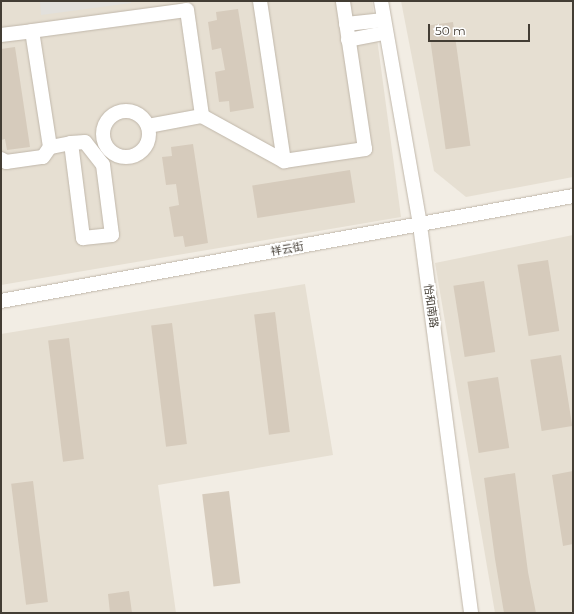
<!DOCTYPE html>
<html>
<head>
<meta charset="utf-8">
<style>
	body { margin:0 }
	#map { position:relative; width:574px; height:614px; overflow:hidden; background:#f2ede4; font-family:Montserrat,"Noto Sans SC",sans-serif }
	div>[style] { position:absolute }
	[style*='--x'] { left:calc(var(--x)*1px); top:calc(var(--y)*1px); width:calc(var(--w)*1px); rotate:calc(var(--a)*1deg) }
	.residential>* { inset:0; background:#e6dfd2 }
	.parking>* { inset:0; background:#e2e0dc }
	.building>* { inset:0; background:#d6cbbc; transform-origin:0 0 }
	.roads { filter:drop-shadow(0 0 1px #c0b7aa) drop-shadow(0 0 1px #c0b7aa) }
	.minor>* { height:14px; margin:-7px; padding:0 7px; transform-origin:7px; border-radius:7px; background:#fff }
	.minor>.ring { margin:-7px; padding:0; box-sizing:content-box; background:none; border:14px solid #fff; border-radius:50% }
	span { translate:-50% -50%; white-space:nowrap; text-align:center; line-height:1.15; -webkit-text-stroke:4px #fff; paint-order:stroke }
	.street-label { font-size:11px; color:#433d34 }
	.frame { position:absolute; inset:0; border:2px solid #433d34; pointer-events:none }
	.scale { position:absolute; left:428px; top:24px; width:102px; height:18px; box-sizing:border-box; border:2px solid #433d34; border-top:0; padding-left:5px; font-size:12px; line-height:14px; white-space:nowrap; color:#433d34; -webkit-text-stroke:3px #fff; paint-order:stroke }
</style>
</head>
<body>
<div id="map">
	<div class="residential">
		<div style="clip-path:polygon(1px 1px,372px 1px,401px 217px,1px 285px)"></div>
		<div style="clip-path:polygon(401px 1px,573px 1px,573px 177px,466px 197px,434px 171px)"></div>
		<div style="clip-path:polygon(573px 235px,573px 613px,495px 613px,435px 263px)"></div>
		<div style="clip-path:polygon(305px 284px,333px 455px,158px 485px,176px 613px,1px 613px,1px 334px)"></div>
	</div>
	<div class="parking">
		<div style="clip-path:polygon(40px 1px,131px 1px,131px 3px,41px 15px)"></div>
	</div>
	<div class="building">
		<div style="clip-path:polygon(238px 9px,254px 108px,230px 112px,229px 101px,219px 102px,215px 72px,225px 70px,221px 48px,212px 50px,208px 22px,217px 20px,216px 12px)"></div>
		<div style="left:453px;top:22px;width:125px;height:25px;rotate:82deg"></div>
		<div style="clip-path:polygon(15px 47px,30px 147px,7px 150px,5px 139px,1px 140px,1px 49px)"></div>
		<div style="clip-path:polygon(193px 144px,208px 243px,185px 247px,183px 236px,174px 237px,169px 207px,179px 205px,176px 184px,166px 185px,162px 157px,172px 156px,171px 147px)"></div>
		<div style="left:350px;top:170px;width:33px;height:99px;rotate:81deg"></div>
		<div style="left:548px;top:260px;width:72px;height:31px;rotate:81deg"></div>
		<div style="left:484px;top:281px;width:72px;height:31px;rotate:81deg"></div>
		<div style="left:275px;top:312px;width:121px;height:21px;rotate:83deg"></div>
		<div style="left:172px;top:323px;width:122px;height:21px;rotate:83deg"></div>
		<div style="left:69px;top:338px;width:122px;height:21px;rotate:83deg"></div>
		<div style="left:561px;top:355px;width:72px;height:31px;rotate:81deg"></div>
		<div style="left:498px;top:377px;width:72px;height:31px;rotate:81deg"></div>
		<div style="clip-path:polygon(573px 471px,573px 544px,563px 546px,552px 475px)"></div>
		<div style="clip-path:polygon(515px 473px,528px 572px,536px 613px,504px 613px,495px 559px,484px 478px)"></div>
		<div style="left:33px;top:481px;width:122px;height:22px;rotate:83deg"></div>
		<div style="left:229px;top:491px;width:93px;height:27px;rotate:83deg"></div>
		<div style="clip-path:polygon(129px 591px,132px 613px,110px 613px,108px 594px)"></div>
	</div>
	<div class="roads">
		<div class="minor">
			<div style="--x:260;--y:1;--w:162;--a:81.5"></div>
			<div style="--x:284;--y:161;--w:82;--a:-8.4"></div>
			<div style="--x:365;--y:149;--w:150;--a:-98.5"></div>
			<div style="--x:381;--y:1;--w:227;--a:80.1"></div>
			<div style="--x:420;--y:225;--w:391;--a:82.5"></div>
			<div style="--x:346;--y:24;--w:38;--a:-6"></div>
			<div style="--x:1;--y:35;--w:31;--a:-7"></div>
			<div style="--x:348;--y:40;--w:38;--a:-11"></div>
			<div class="ring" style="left:103px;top:111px;width:32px;height:32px"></div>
			<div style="--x:148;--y:126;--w:55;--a:-10.5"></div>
			<div style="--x:202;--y:116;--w:94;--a:28.8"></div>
			<div style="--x:71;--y:143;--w:96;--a:82.8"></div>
			<div style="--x:83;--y:238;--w:29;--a:-6"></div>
			<div style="--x:112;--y:235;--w:71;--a:-97.3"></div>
			<div style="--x:103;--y:165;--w:29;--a:-128"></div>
			<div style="--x:85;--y:142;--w:14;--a:176"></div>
			<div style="--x:71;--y:143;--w:21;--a:169"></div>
			<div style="--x:50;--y:147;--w:117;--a:-98.8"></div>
			<div style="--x:32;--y:31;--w:156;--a:-7.7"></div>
			<div style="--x:187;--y:10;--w:107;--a:81.9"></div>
			<div style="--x:1;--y:159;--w:6;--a:31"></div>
			<div style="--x:6;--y:162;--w:37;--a:-8"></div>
			<div style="--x:43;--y:157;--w:12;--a:-55"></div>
			<div style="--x:1;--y:301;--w:582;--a:-10.4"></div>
		</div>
	</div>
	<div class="street-label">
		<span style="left:287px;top:249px;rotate:-10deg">祥云街</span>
		<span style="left:431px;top:306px;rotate:82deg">怡和南路</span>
	</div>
	<div class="frame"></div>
	<div class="scale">50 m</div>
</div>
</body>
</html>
